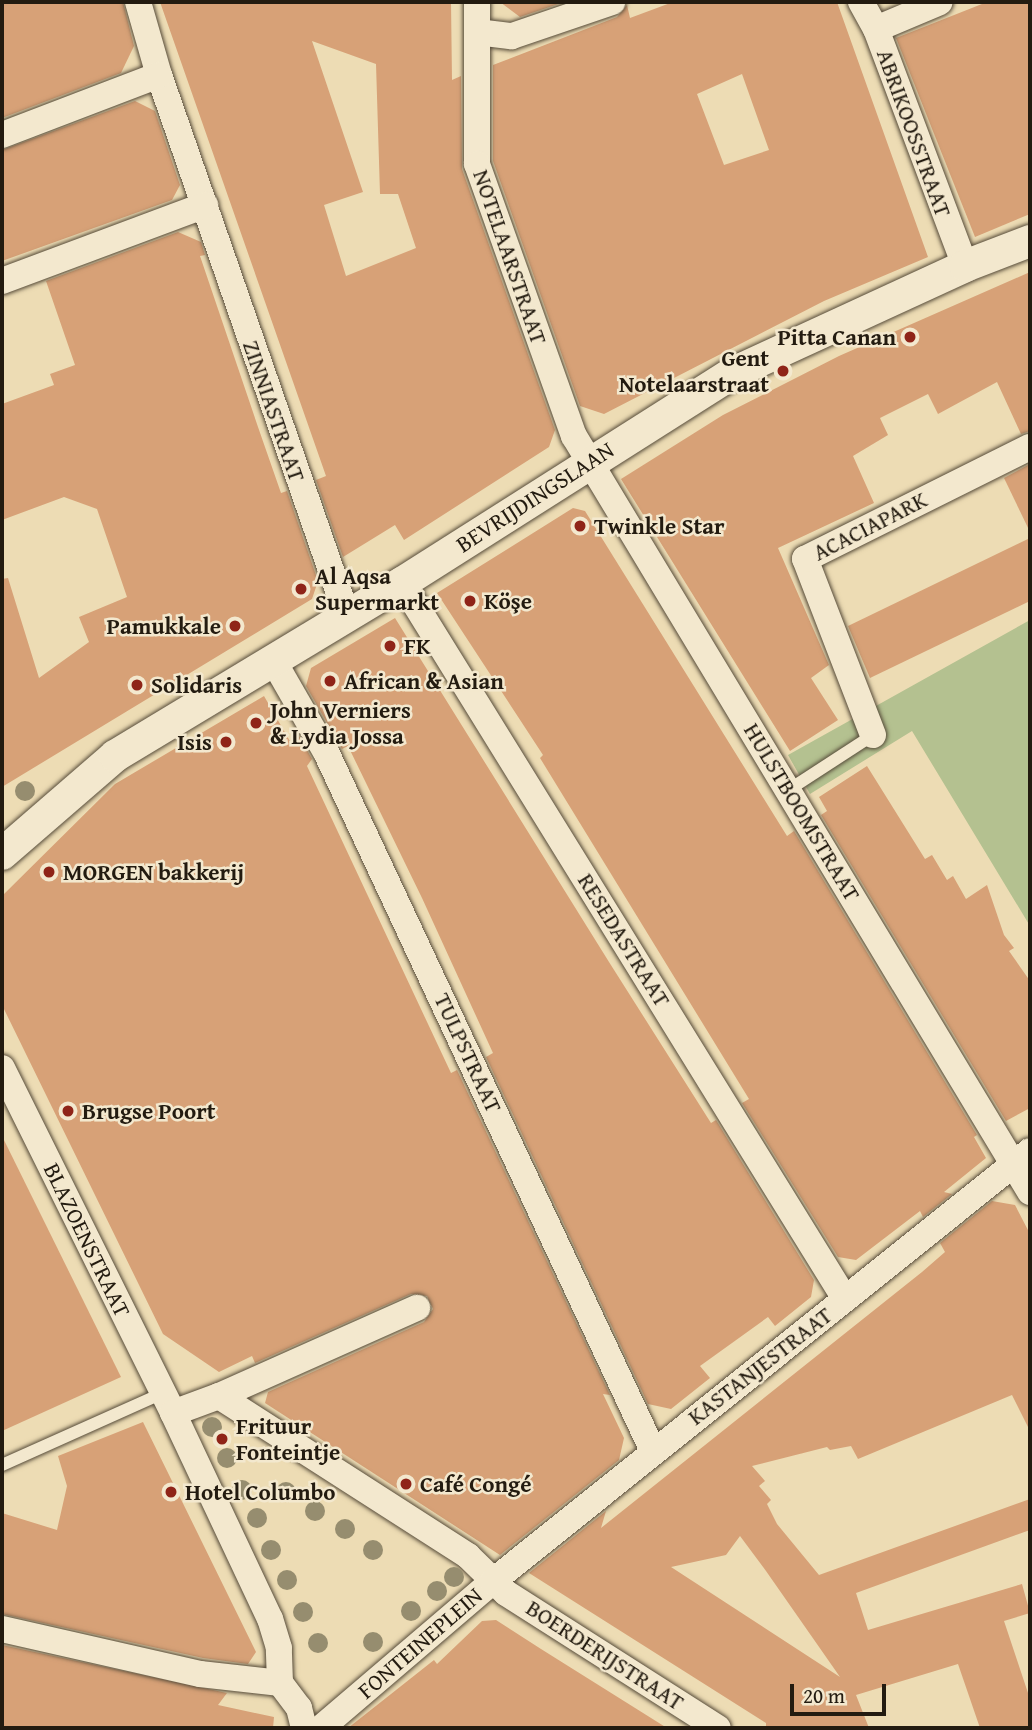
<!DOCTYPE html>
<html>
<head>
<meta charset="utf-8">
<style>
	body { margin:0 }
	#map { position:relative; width:1032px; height:1730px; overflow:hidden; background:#eddcb4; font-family:"Gentium Book Plus",serif }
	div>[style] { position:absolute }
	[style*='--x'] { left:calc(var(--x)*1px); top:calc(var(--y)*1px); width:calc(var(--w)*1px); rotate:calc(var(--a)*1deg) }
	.green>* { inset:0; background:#b4c190 }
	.building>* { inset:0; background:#d7a177 }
	.roads { filter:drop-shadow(0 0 2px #564b39) drop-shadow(0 0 2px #564b39) }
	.service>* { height:12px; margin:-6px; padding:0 6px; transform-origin:6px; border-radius:6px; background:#f3e8ce }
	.minor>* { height:26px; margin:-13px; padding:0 13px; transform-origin:13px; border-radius:13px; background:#f3e8ce }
	.tertiary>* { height:32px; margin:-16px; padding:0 16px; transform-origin:16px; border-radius:16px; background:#f3e8ce }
	.trees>* { width:20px; height:20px; margin:-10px; border-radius:50%; background:#968d6f }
	.dots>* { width:19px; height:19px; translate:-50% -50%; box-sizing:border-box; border:4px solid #f3e8ce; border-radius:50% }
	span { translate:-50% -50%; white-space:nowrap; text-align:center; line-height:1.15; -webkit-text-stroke:5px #f3e8ce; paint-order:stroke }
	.street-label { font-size:23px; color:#231b10 }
	.poi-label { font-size:23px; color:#231b10; font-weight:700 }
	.right { translate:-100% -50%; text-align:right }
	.left { translate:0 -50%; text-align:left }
	.frame { position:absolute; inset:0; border:4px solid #231b10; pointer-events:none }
	.scale { position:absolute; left:790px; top:1684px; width:96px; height:32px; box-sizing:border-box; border:4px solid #231b10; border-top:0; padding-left:9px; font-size:21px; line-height:24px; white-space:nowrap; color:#231b10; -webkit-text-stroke:5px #f3e8ce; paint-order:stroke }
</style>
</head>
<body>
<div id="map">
	<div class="green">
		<div style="clip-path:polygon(1030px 620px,1030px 926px,912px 731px,810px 794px,788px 755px)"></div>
	</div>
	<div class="building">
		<div style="clip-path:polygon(2px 2px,123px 2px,134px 46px,121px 73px,2px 118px)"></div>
		<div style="clip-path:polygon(evenodd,160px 2px,451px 2px,452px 80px,461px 76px,462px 169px,555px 430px,549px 447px,404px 540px,395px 525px,343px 557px,316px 480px,326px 476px,160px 2px,312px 41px,376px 64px,380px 194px,398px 194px,416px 248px,346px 276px,324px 205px,363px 192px,312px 41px)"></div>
		<div style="clip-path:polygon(500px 2px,564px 2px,520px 17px)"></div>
		<div style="clip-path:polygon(evenodd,673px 2px,837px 2px,928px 257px,824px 301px,604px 414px,580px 406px,493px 161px,493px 65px,617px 17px,627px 5px,630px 18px,673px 2px,742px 74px,769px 150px,724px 165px,697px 94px,742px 74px)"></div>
		<div style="clip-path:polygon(987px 2px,1030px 2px,1030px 214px,975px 237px,896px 38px)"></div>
		<div style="clip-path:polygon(135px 101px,155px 111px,180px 185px,172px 200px,2px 261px,2px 150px)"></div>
		<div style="clip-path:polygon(178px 232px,201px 242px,205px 255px,200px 256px,258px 427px,281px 493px,287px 491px,318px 581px,312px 599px,2px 787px,2px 579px,8px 578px,39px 678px,89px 642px,79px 617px,127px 597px,97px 509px,64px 497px,2px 520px,2px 404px,54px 385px,50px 374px,75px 365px,46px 281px)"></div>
		<div style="clip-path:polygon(1030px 272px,1030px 431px,1021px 434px,997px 382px,938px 414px,928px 394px,880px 418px,888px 435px,853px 456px,874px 503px,778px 548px,829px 665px,811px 678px,838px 720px,790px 751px,621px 479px,723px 415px,839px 356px)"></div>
		<div style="clip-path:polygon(1030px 464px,1030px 532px,1004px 478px)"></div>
		<div style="clip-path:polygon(573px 508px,585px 511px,787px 836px,794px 831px,977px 1135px,974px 1137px,986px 1158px,944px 1192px,952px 1194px,923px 1217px,920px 1211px,856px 1260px,838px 1257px,742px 1103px,749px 1099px,540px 758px,543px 755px,437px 593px)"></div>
		<div style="clip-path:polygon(1030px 538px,1030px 601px,870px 678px,848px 626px)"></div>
		<div style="clip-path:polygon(395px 618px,609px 962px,711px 1123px,716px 1120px,814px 1280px,811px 1297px,775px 1326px,768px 1317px,700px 1366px,710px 1378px,671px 1409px,648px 1404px,486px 1057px,493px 1053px,422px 898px,348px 746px,342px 749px,306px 686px,311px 668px)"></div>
		<div style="clip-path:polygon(264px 696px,291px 743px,295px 729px,312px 759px,307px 766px,451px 1073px,457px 1070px,610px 1395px,603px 1394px,624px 1438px,619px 1460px,500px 1555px,265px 1403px,268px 1392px,424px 1322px,433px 1309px,427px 1296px,411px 1294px,255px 1363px,252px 1356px,219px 1372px,163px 1334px,2px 1005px,2px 896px,115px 784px)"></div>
		<div style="clip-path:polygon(867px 766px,925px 859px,932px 855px,947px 880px,953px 876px,966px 899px,987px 885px,1004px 935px,1014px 948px,1009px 951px,1030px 981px,1030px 1108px,1006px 1121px,821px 815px,827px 811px,819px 797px)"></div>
		<div style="clip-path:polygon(2px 1136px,121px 1377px,2px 1431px)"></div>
		<div style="clip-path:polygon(evenodd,992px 1201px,1015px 1205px,1030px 1234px,1030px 1431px,1012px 1395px,858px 1459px,851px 1446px,830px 1450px,827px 1447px,752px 1466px,765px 1481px,759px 1486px,771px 1500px,767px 1504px,777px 1524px,819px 1575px,1030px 1499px,1030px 1530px,856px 1593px,868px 1630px,1022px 1584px,1030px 1613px,1004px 1621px,1030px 1699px,1030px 1728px,980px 1728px,958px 1664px,856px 1695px,869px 1728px,766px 1728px,766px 1723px,529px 1573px,606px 1511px,601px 1528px,922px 1272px,945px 1252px,940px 1243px,992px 1201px,740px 1536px,766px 1571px,840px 1677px,671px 1567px,726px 1555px,740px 1536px)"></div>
		<div style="clip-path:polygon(143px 1422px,256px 1652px,248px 1664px,203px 1658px,2px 1614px,2px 1513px,57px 1530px,67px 1486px,58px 1456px)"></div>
		<div style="clip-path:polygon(496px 1620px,541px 1649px,667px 1728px,348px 1728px,434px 1660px,437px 1664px,482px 1621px)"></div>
		<div style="clip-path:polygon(2px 1645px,227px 1693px,218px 1705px,274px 1717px,273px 1728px,2px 1728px)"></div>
	</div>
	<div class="roads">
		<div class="service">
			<div style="--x:790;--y:789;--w:99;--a:-33"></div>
			<div style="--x:2;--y:1465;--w:176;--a:-24.1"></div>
		</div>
		<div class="minor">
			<div style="--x:138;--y:2;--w:76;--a:74"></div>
			<div style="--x:159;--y:75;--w:573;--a:70.84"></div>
			<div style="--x:477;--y:2;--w:162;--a:90"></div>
			<div style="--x:477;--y:164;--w:289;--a:70.4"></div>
			<div style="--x:574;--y:436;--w:883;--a:58.9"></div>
			<div style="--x:861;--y:2;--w:31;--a:61"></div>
			<div style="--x:876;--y:29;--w:253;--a:69.4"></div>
			<div style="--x:876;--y:29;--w:69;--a:-22.9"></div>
			<div style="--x:477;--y:32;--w:35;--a:7"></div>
			<div style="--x:512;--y:36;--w:106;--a:-18.8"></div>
			<div style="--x:2;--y:135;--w:168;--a:-20.9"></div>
			<div style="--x:2;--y:281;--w:217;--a:-20.5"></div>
			<div style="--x:402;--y:583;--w:842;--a:58.25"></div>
			<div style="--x:273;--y:660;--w:106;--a:60.1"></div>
			<div style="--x:326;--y:752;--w:772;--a:64.93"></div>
			<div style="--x:873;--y:735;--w:189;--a:-111.1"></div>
			<div style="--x:805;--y:559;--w:251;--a:-26.5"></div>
			<div style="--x:2;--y:1068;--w:385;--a:63.6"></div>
			<div style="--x:219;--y:1396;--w:217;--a:-24"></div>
			<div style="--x:2;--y:1629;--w:203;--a:12.8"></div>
			<div style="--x:200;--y:1674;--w:81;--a:6.4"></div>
			<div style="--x:304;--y:1728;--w:21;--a:-104"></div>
			<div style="--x:299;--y:1708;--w:31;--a:-127"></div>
			<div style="--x:280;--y:1683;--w:35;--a:-92"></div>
			<div style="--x:279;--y:1648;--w:30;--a:-107"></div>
			<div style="--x:270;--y:1619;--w:228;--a:-115.2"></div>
			<div style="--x:173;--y:1413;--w:49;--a:-20.3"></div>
			<div style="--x:219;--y:1396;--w:296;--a:32.7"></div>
			<div style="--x:468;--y:1556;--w:53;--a:44.2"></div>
			<div style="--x:506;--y:1593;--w:251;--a:32.5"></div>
			<div style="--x:321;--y:1728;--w:225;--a:-40.5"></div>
			<div style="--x:492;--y:1582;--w:689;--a:-38.7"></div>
		</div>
		<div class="tertiary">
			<div style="--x:2;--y:854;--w:150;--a:-40.9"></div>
			<div style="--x:115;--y:756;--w:335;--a:-31.1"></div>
			<div style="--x:402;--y:583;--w:394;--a:-32.4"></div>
			<div style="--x:735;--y:372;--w:253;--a:-24.7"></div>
			<div style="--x:965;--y:266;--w:70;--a:-21"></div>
		</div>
	</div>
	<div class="trees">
		<div style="left:25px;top:791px"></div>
		<div style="left:212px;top:1427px"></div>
		<div style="left:227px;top:1458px"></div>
		<div style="left:242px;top:1490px"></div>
		<div style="left:286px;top:1492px"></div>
		<div style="left:315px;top:1511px"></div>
		<div style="left:257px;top:1518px"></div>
		<div style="left:345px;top:1529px"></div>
		<div style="left:271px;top:1550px"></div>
		<div style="left:373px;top:1550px"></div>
		<div style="left:454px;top:1577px"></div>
		<div style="left:287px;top:1580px"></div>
		<div style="left:437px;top:1591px"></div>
		<div style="left:411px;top:1611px"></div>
		<div style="left:303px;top:1612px"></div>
		<div style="left:373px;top:1642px"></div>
		<div style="left:318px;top:1643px"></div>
	</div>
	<div class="dots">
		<div style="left:910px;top:337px;background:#8f2418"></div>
		<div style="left:783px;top:371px;background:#8f2418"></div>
		<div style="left:580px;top:526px;background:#8f2418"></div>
		<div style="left:301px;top:589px;background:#8f2418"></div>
		<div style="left:470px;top:601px;background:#8f2418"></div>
		<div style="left:235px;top:626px;background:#8f2418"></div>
		<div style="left:390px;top:646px;background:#8f2418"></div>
		<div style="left:330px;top:681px;background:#8f2418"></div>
		<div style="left:137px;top:685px;background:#8f2418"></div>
		<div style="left:256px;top:723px;background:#8f2418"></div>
		<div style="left:226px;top:742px;background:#8f2418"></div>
		<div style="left:49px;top:872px;background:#8f2418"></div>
		<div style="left:68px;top:1111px;background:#8f2418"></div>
		<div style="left:222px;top:1439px;background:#8f2418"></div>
		<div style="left:406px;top:1484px;background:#8f2418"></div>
		<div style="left:171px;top:1492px;background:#8f2418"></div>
	</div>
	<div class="street-label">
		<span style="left:914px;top:133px;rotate:70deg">ABRIKOOSSTRAAT</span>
		<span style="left:510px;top:257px;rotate:71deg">NOTELAARSTRAAT</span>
		<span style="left:274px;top:411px;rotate:71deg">ZINNIASTRAAT</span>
		<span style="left:535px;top:497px;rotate:-33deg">BEVRIJDINGSLAAN</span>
		<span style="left:870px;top:526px;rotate:-27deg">ACACIAPARK</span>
		<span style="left:802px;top:812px;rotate:59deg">HULSTBOOMSTRAAT</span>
		<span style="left:624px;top:940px;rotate:58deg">RESEDASTRAAT</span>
		<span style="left:468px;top:1053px;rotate:65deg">TULPSTRAAT</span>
		<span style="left:87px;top:1240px;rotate:64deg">BLAZOENSTRAAT</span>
		<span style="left:760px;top:1366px;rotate:-38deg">KASTANJESTRAAT</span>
		<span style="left:420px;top:1643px;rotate:-41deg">FONTEINEPLEIN</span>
		<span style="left:605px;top:1655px;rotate:33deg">BOERDERIJSTRAAT</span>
	</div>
	<div class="poi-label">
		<span class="right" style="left:896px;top:337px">Pitta Canan</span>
		<span class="right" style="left:769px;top:371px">Gent<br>Notelaarstraat</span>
		<span class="left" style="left:594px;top:526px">Twinkle Star</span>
		<span class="left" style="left:315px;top:589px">Al Aqsa<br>Supermarkt</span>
		<span class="left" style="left:484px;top:601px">Köşe</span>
		<span class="right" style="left:221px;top:626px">Pamukkale</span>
		<span class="left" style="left:404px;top:646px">FK</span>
		<span class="left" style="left:344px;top:681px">African &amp; Asian</span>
		<span class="left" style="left:151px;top:685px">Solidaris</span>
		<span class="left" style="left:270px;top:723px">John Verniers<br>&amp; Lydia Jossa</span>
		<span class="right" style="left:212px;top:742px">Isis</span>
		<span class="left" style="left:63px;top:872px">MORGEN bakkerij</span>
		<span class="left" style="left:82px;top:1111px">Brugse Poort</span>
		<span class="left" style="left:236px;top:1439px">Frituur<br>Fonteintje</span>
		<span class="left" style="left:420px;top:1484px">Café Congé</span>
		<span class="left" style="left:185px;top:1492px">Hotel Columbo</span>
	</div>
	<div class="frame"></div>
	<div class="scale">20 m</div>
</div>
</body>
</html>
